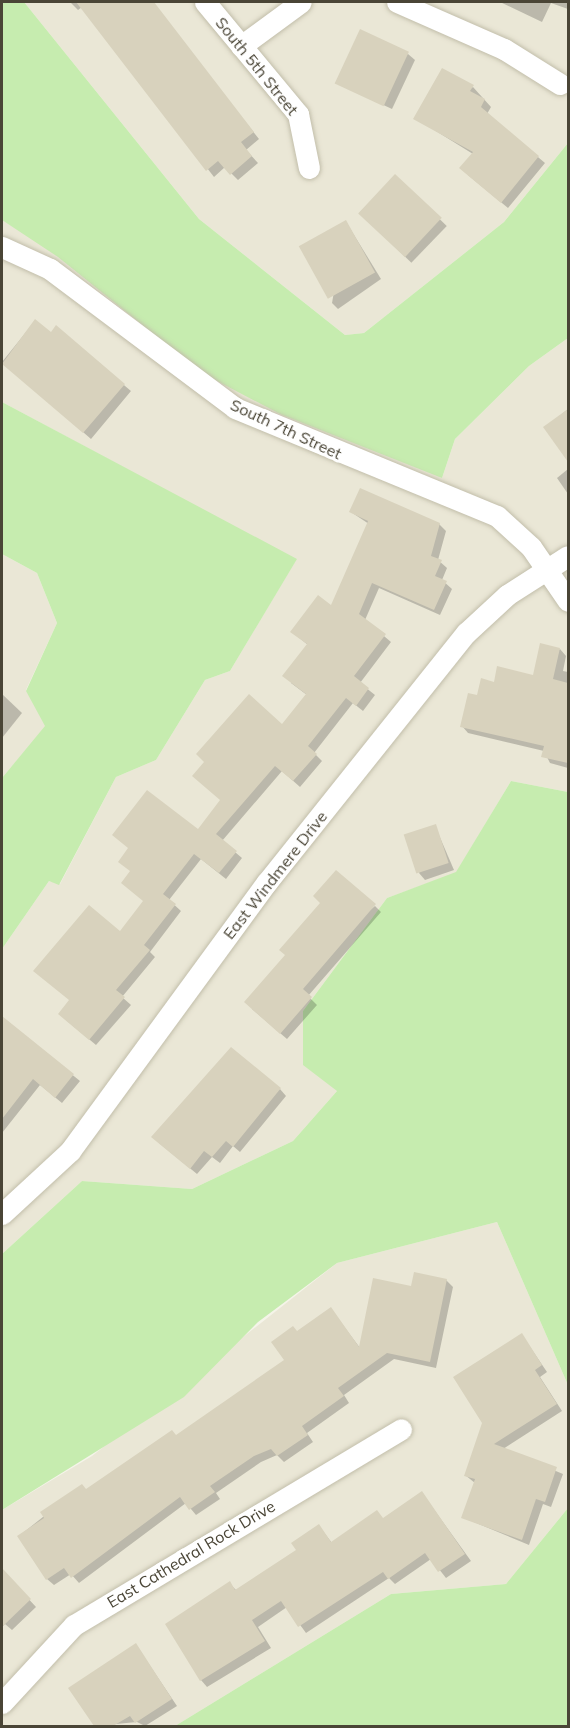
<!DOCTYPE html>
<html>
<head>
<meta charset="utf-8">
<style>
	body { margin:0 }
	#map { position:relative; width:570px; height:1728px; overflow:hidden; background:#f5f4e9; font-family:Mulish,sans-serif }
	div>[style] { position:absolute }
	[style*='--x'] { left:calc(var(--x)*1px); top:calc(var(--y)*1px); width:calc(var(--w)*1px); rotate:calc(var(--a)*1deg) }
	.residential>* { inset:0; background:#eae7d6 }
	.green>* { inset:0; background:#c6ecaf }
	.shadow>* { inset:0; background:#0003; transform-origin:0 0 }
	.building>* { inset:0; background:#d8d2bd; transform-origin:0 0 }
	.roads { filter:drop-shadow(0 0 2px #c2beaa) drop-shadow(0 0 2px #c2beaa) }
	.street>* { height:21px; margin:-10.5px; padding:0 10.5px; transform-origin:10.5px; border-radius:10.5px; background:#fff }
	span { translate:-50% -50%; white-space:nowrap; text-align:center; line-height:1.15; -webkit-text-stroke:6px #fff; paint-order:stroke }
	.street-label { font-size:16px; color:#4a4536 }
	.frame { position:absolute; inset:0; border:3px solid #4a4536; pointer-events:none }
</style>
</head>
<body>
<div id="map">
	<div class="residential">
		<div style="clip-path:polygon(24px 2px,568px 2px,568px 143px,504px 222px,364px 333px,345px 335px,199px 219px)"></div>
		<div style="clip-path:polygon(2px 220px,442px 478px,455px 439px,529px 366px,568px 338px,568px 792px,511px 781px,456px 873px,387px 898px,303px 1011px,337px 1091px,293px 1141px,192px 1189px,82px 1181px,2px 1254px,2px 949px,49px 881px,60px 884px,116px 777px,156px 760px,205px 680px,230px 671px,296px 560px,2px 402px)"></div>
		<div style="clip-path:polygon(2px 554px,37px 573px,57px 623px,26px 690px,46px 726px,2px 778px)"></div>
		<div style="clip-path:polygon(497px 1222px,568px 1385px,568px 1508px,506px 1584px,391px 1594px,175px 1726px,2px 1726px,2px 1510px,92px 1456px,337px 1263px)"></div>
	</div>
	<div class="green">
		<div style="clip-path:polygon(2px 2px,24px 2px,199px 219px,345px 335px,364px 333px,504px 222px,568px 143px,568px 338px,529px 366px,455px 439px,442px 478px,280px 414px,202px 373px,58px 257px,2px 220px)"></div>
		<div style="clip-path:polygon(2px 402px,297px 559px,230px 671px,205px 680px,156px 760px,116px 777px,59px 885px,49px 881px,2px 949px,2px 778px,45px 726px,26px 691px,57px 623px,37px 573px,2px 554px)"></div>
		<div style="clip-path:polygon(511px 781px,568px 792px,568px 1385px,497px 1222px,337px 1263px,258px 1322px,184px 1397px,2px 1510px,2px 1254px,82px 1181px,192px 1189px,293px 1141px,337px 1091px,303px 1065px,303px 1011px,387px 898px,456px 872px)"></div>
		<div style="clip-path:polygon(568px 1508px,568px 1726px,175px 1726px,391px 1594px,506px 1584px)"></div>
	</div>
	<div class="shadow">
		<div style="clip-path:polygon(70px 2px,150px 2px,259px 139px,246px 150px,258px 163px,238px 180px,225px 167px,214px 177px,82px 7px,78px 10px)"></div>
		<div style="clip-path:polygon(500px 2px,568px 2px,568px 9px,551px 3px,542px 22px)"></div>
		<div style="clip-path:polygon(408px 54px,415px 60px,392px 109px,336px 83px)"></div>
		<div style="clip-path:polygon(473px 87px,491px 107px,487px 114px,545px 163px,508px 208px,468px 175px,473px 154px,415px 118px)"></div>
		<div style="left:395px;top:176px;width:72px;height:51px;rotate:44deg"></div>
		<div style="clip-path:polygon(346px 222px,381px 279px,338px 309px,332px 303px)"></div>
		<div style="clip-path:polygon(35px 321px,51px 334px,56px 328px,131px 391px,91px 439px,2px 362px)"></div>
		<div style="clip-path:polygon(568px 409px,568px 460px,546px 427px)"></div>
		<div style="clip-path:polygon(568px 469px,568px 494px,557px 478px)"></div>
		<div style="clip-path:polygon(351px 512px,439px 524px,446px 531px,438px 560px,447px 568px,442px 580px,452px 589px,440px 615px,379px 588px,365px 620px,391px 642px,360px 683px,375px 695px,363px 711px,353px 703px,314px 753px,322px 761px,300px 787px,282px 771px,222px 841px,242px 858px,226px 879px,201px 859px,169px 900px,181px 911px,150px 952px,155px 957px,122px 997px,131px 1005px,96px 1045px,66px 1020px,120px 933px,307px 695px,291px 683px,308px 645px,292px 632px,332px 607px,369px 524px)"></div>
		<div style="clip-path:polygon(560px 649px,566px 656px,563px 671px,568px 672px,568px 768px,550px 763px,544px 751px,468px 733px,462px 726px,478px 697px,495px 683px,534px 676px)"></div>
		<div style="clip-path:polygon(2px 694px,22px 713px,2px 738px)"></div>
		<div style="clip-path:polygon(435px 826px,454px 870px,425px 880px,419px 873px)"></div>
		<div style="clip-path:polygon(375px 906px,381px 912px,308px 996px,317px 1005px,287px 1039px,252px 1009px)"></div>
		<div style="clip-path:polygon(2px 1018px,80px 1081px,62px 1103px,40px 1085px,2px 1133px)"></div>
		<div style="clip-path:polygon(280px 1089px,286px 1096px,240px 1152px,233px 1146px,220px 1163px,212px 1157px,197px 1174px,159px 1143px)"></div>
		<div style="clip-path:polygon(446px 1280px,453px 1287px,436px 1368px,394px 1359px,344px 1395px,349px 1403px,307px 1433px,313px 1442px,284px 1462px,277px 1455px,261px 1462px,216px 1493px,220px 1499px,196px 1515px,186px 1503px,79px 1583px,71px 1574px,54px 1585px,47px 1579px,19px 1536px,82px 1486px,86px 1490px,177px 1436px,286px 1361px,298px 1333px,331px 1309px,360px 1348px,412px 1287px)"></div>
		<div style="clip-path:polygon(522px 1335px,547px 1372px,540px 1377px,562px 1411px,503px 1449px,563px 1474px,551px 1507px,543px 1504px,529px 1545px,462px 1517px,475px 1483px,465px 1475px)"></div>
		<div style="clip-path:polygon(422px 1493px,471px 1561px,446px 1578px,431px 1559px,395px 1584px,389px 1578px,306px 1633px,287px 1607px,258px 1627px,271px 1648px,207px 1687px,201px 1680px,229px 1583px,237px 1591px,298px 1551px,319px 1526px,332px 1543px,384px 1519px)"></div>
		<div style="clip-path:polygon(2px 1570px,36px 1607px,12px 1630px,5px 1624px,2px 1627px)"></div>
		<div style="clip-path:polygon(136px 1645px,177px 1706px,145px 1726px,137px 1722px,95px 1726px,70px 1688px)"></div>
	</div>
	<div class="building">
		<div style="clip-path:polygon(76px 2px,154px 2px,254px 132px,241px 142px,252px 156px,230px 175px,218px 161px,206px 171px)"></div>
		<div style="left:360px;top:29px;width:54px;height:60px;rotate:25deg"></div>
		<div style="clip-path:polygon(442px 68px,474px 85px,470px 91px,485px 99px,481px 107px,539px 156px,501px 203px,459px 168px,473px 152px,413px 119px)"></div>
		<div style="left:395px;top:174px;width:64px;height:54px;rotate:43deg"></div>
		<div style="left:346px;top:220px;width:60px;height:54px;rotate:61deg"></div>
		<div style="clip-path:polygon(35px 319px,51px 332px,56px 325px,125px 384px,83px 433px,2px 364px)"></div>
		<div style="clip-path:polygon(568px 409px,568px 462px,543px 427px)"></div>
		<div style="clip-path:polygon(360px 488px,440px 523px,431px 556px,442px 560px,435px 576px,447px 581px,434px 610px,372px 583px,359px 614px,386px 634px,354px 676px,369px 688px,356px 706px,346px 698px,308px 746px,317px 754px,293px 781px,275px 766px,216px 834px,237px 851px,219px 873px,194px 854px,163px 894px,176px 904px,144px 945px,150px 950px,116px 990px,125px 997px,89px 1040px,58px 1014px,69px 1000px,33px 971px,89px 905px,120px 931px,143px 901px,121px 883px,130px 871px,118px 862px,128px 848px,112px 835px,147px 790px,198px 829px,220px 800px,192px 776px,204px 762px,196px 754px,249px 694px,282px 724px,306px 694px,282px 676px,307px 644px,290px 632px,318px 595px,331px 605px,368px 521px,349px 512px)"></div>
		<div style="clip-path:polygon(540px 643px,560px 648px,553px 679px,568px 683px,568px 763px,541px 757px,544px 746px,460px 727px,468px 693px,477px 695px,481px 678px,494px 682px,497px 666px,533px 675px)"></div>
		<div style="left:436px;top:824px;width:41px;height:34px;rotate:72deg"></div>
		<div style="clip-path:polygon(336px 870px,376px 904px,303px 989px,312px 997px,280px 1034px,244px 1002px,285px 955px,279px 950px,320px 903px,313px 896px)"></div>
		<div style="clip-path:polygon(2px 1016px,74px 1074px,55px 1098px,33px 1079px,2px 1119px)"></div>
		<div style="clip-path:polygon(231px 1047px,281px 1088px,233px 1147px,226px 1141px,212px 1157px,204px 1151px,190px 1169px,151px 1137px)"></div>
		<div style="clip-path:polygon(414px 1272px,447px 1279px,430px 1362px,387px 1353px,338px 1388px,344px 1396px,302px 1426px,308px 1435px,277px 1456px,271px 1449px,254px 1456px,210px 1486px,215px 1492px,189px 1510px,180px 1497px,71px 1578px,64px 1568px,46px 1580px,17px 1536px,44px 1518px,40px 1512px,82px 1484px,86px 1489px,172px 1430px,176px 1435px,284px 1360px,271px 1342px,293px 1326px,297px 1331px,331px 1307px,359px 1347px,373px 1278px,411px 1286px)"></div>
		<div style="clip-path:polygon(522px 1333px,542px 1365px,535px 1370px,557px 1404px,494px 1444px,557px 1467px,545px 1502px,536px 1499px,522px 1540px,461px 1518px,475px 1479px,464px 1476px,482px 1423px,453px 1377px)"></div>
		<div style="clip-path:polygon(422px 1491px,465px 1554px,438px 1572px,425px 1553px,388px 1579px,383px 1572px,298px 1627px,281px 1601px,252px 1620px,265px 1641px,200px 1681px,165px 1624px,230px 1581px,235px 1590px,296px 1550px,291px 1543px,319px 1524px,331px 1542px,377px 1510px,383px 1518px)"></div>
		<div style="clip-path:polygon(2px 1568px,31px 1599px,2px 1627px)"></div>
		<div style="clip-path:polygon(136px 1643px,172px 1699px,135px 1723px,130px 1716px,113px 1726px,94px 1726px,68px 1688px)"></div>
	</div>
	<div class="roads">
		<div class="street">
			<div style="--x:205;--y:2;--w:146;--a:50.3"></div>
			<div style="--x:298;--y:114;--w:55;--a:78.5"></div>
			<div style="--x:397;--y:2;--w:117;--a:23.7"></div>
			<div style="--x:504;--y:49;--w:66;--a:32"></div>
			<div style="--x:241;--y:46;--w:74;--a:-36.3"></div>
			<div style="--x:2;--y:247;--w:53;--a:24.6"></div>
			<div style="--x:50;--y:269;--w:231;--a:36.9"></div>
			<div style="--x:235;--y:408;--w:283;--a:22.4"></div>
			<div style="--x:497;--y:516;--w:46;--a:42.4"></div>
			<div style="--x:531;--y:547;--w:65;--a:55.6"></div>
			<div style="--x:2;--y:1214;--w:93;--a:-42.8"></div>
			<div style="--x:70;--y:1151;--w:333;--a:-53.8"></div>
			<div style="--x:267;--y:882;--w:319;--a:-51.4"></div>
			<div style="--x:466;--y:633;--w:56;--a:-42.8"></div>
			<div style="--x:507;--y:595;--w:72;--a:-32.6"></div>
			<div style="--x:2;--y:1703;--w:106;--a:-47.3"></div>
			<div style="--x:74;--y:1625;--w:381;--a:-30.9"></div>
		</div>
	</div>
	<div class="street-label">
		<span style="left:257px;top:66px;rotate:51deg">South 5th Street</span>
		<span style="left:286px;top:429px;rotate:25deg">South 7th Street</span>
		<span style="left:275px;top:875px;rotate:-52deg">East Windmere Drive</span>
		<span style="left:191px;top:1554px;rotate:-31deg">East Cathedral Rock Drive</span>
	</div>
	<div class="frame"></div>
</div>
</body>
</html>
